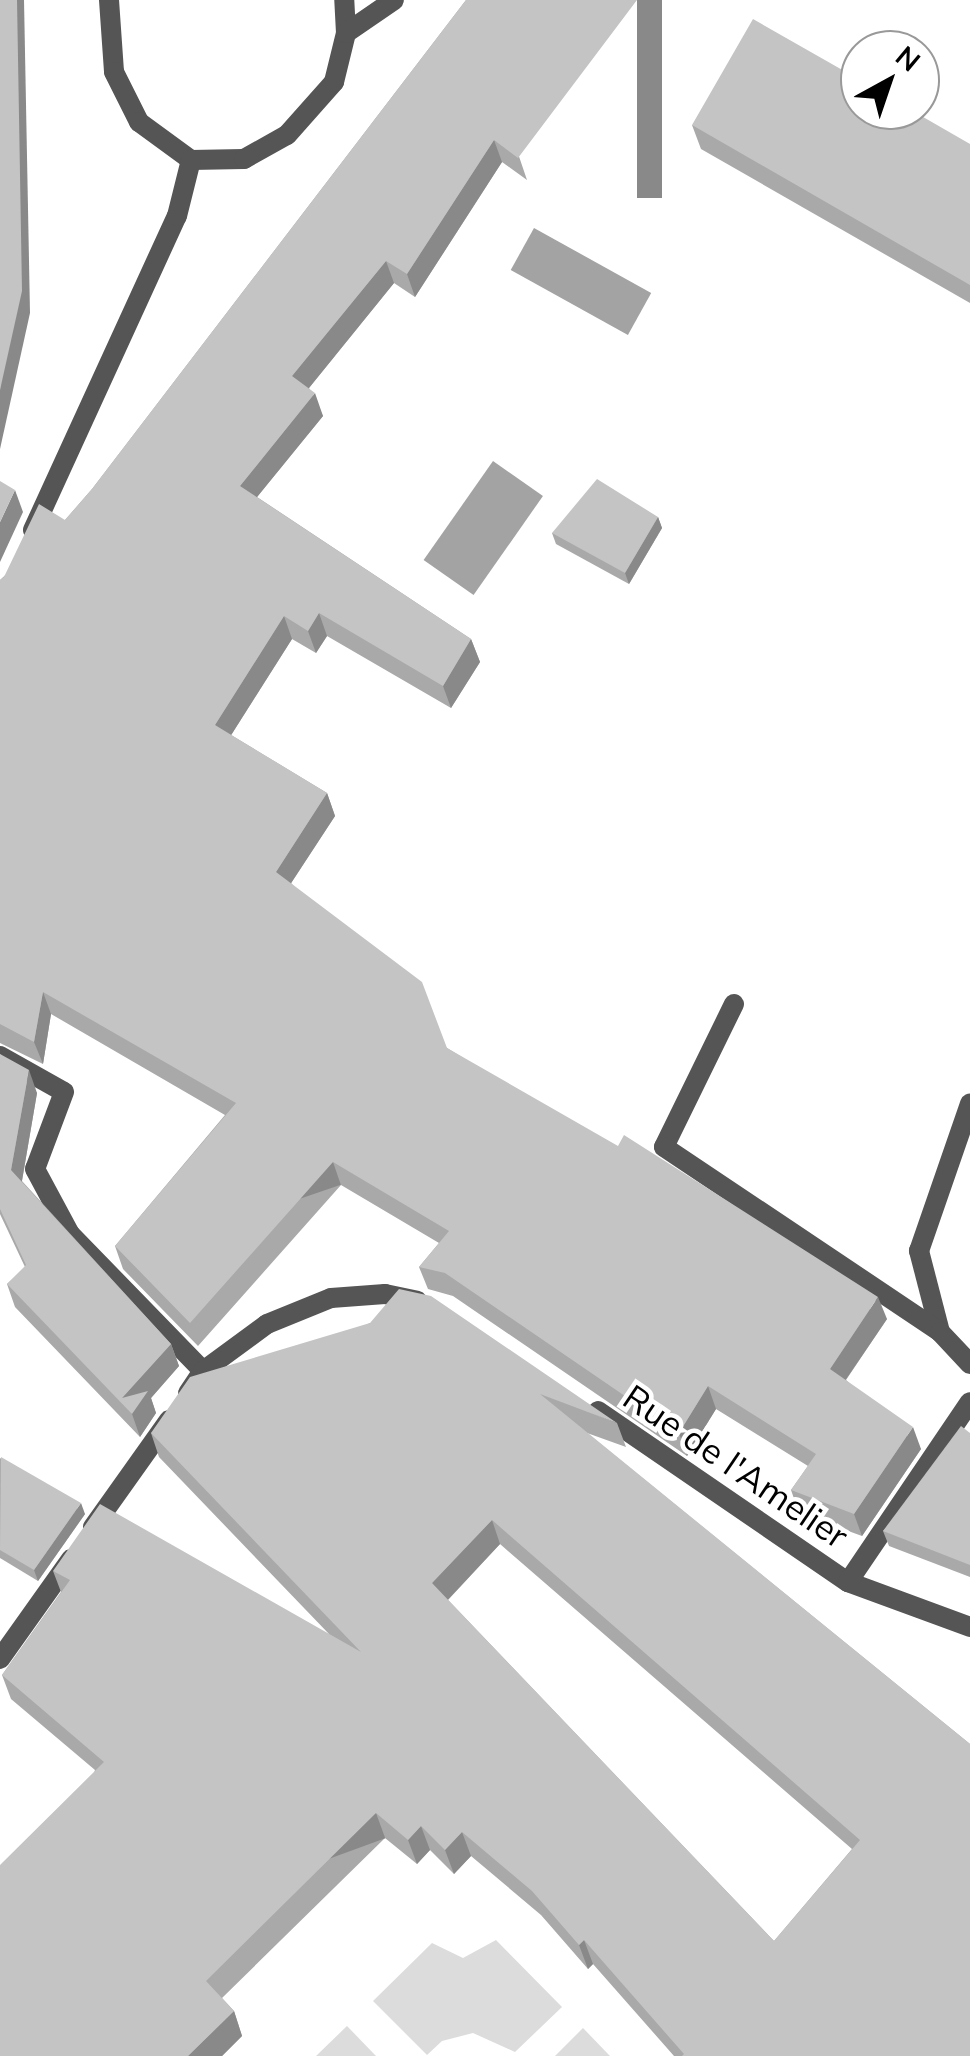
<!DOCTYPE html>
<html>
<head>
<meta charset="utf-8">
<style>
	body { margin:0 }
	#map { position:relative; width:970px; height:2056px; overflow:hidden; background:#fff; font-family:Mulish,sans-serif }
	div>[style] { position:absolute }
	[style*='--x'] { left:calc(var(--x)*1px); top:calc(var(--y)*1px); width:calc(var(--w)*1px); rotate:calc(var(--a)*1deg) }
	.green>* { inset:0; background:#dcdcdc }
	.water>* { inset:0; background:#a3a3a3; transform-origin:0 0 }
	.service>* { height:20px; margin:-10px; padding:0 10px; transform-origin:10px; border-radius:10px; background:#555 }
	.pedestrian>* { height:20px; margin:-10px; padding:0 10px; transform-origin:10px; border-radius:10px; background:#555 }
	.minor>* { height:20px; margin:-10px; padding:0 10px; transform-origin:10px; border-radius:10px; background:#555 }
	.wall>* { inset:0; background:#a9a9a9 }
	.shaded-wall>* { inset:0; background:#898989; transform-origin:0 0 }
	.building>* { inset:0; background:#c4c4c4 }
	span { translate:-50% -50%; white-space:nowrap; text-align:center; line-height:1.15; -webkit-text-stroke:9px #fff; paint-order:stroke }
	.street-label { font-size:35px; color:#000 }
	.north { position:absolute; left:840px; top:30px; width:100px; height:100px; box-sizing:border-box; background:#fff; border:2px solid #999; border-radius:50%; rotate:40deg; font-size:28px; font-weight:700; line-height:40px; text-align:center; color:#000 }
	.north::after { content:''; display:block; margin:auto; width:35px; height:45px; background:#000; clip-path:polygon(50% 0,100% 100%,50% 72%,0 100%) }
</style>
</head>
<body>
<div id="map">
	<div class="green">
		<div style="clip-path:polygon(496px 1940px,562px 2007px,515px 2052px,473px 2033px,442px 2041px,427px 2055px,373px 2001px,432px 1943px,463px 1958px)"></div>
		<div style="clip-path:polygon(347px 2026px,376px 2056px,316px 2056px)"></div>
		<div style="clip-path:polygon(583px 2028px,610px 2056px,555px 2056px)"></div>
	</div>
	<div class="water">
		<div style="left:534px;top:228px;width:134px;height:48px;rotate:29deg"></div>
		<div style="left:493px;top:461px;width:61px;height:121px;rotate:35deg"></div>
	</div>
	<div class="service">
		<div style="--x:940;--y:1332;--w:84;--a:-104.5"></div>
		<div style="--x:919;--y:1251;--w:156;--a:-70.9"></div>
	</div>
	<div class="pedestrian">
		<div style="--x:0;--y:1056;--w:73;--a:29.4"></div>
		<div style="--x:64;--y:1092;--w:82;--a:110.6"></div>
		<div style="--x:35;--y:1169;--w:74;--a:61.7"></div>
		<div style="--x:70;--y:1234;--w:191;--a:45.8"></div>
	</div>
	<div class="minor">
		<div style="--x:109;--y:0;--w:72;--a:86"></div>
		<div style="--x:114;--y:72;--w:56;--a:63.4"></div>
		<div style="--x:139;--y:122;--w:64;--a:36.2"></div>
		<div style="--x:191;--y:160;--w:53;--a:-1.1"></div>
		<div style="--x:244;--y:159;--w:49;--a:-29.2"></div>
		<div style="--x:287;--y:135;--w:71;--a:-48.4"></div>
		<div style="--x:334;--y:82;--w:50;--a:-76.2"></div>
		<div style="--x:346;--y:33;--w:33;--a:-93"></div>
		<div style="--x:346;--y:33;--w:58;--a:-34.5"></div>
		<div style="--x:33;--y:530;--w:345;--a:-65.4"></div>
		<div style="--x:177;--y:216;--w:58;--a:-76"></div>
		<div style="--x:734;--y:1004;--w:159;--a:116.1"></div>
		<div style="--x:664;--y:1147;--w:332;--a:33.8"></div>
		<div style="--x:940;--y:1332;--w:44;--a:46.8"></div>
		<div style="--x:188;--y:1393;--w:27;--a:-56"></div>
		<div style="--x:203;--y:1371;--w:79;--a:-36.3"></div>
		<div style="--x:267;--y:1324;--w:69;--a:-22.1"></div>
		<div style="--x:331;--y:1298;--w:54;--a:-4.2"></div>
		<div style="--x:385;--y:1294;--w:33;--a:12"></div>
		<div style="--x:598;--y:1411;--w:303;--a:34.4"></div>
		<div style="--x:848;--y:1582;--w:130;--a:20.2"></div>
		<div style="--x:93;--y:1527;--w:131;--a:-54.6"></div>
		<div style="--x:848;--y:1582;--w:217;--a:-55.9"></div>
		<div style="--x:0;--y:1659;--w:123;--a:-54.6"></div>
	</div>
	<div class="wall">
		<div style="clip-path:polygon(466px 0,527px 180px,502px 162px,415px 297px,394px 283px,309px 388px,323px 416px,257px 497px,471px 639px,480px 662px,451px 708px,327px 636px,316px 653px,292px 639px,231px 735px,327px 793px,335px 816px,291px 883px,447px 1048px,887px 1319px,846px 1380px,921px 1449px,862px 1536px,799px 1513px,791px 1490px,808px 1466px,716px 1409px,687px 1456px,453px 1296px,428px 1289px,419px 1267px,439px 1243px,341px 1185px,198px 1346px,123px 1269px,115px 1246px,225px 1115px,51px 1014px,43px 1064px,0 1043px,0 580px,65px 520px,92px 489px)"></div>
		<div style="clip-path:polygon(692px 125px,970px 144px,970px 303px,701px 149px)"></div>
		<div style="clip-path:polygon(658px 517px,662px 528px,629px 584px,556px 544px,552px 533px)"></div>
		<div style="clip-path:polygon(0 1054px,37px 1093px,22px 1181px,171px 1344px,179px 1366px,151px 1398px,156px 1413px,140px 1437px,15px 1307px,7px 1284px,25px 1267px,0 1214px)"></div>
		<div style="clip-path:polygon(evenodd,370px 1323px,617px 1423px,626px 1447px,587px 1433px,970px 1744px,970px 2056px,674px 2056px,593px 1964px,588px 1969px,541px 1915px,471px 1856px,454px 1874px,430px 1850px,417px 1864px,385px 1838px,222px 1998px,234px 2011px,242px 2036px,222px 2056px,0 2056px,95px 1770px,11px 1699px,2px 1675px,61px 1592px,53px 1571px,329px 1634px,159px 1457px,151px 1433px,370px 1323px,500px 1544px,852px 1849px,774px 1941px,448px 1600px,500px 1544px)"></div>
		<div style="clip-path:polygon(970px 1433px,970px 1577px,889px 1546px,883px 1531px)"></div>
		<div style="clip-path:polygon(0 1458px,85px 1514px,38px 1581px,0 1558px)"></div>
	</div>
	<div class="shaded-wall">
		<div style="clip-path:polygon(17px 0,24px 0,30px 313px,0 449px,0 390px)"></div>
		<div style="left:637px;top:0;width:25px;height:198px"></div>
		<div style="clip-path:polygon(494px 140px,502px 162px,415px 297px,407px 274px)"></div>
		<div style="clip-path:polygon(386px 261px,394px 283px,300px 399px,292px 376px)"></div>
		<div style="clip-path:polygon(315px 393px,323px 416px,248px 508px,240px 486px)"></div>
		<div style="clip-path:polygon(15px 490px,23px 512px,0 562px,0 522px)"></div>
		<div style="clip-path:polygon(658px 517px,662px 528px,629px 584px,625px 573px)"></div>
		<div style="clip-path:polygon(319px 613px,327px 636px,316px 653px,308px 631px)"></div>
		<div style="clip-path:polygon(284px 616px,292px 639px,223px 748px,215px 725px)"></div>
		<div style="clip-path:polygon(471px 639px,480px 662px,451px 708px,443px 686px)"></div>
		<div style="clip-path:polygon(327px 793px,335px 816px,284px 894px,276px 872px)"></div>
		<div style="clip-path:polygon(43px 992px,51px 1014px,43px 1064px,34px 1042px)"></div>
		<div style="clip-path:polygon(29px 1070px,37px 1093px,20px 1192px,11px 1170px)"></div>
		<div style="left:333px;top:1162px;width:24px;height:215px;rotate:71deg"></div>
		<div style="clip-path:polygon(878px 1297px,887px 1319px,838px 1391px,830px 1369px)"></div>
		<div style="clip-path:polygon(171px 1344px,179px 1366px,151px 1398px,156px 1413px,140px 1437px,132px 1414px,122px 1398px)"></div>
		<div style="clip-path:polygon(708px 1386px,716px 1409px,687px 1456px,679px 1433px)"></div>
		<div style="clip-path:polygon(913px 1427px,921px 1449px,862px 1536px,854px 1514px)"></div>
		<div style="clip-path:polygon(81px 1503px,85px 1514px,38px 1581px,34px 1570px)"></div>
		<div style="clip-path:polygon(492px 1520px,500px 1544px,441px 1607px,432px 1583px)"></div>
		<div style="left:376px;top:1813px;width:27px;height:239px;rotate:70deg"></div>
		<div style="clip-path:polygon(421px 1826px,430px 1850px,417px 1864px,408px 1840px)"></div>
		<div style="clip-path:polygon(462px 1832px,471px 1856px,454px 1874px,445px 1850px)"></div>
		<div style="clip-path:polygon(584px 1940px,593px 1964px,588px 1969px,579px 1945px)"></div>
		<div style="clip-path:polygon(234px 2011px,242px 2036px,222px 2056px,188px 2056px)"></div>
	</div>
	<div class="building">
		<div style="clip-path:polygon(0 0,17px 0,22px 291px,0 390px)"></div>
		<div style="clip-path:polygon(466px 0,637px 0,518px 158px,494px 140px,407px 274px,386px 261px,292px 376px,315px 393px,240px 486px,471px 639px,443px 686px,319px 613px,308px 631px,284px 616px,215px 725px,327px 793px,276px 872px,422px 982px,447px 1048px,618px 1146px,624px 1135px,878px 1297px,830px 1369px,913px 1427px,854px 1514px,791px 1490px,816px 1454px,708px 1386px,679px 1433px,445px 1273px,419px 1267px,449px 1231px,333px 1162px,190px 1323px,115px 1246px,236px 1103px,43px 992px,34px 1042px,0 1024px,0 580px,4px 577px,39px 504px,65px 520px,92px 489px)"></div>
		<div style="clip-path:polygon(753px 19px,860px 80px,860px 110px,911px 110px,970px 144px,970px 285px,692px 125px)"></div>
		<div style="clip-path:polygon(597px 479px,658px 517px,625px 573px,552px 533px)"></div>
		<div style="clip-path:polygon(0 481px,15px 490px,0 522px)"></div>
		<div style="clip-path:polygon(0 1054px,29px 1070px,11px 1170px,171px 1344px,122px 1398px,148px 1391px,132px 1414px,7px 1284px,26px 1265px,0 1209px)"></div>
		<div style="clip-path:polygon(evenodd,399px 1289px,431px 1296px,617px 1423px,540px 1394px,970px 1744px,970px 2056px,682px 2056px,684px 2054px,584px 1940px,579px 1945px,532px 1891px,462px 1832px,445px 1850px,421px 1826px,408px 1840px,376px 1813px,206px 1981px,234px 2011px,188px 2056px,0 2056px,0 1865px,104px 1762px,2px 1675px,70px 1580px,53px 1571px,100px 1504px,361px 1652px,151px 1433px,190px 1377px,370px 1323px,399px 1289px,492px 1520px,860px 1840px,774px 1941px,432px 1583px,492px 1520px)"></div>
		<div style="clip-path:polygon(961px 1426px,970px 1433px,970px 1565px,883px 1531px)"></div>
		<div style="clip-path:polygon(1px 1457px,81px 1503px,34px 1570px,0 1550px)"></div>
	</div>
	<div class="street-label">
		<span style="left:736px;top:1466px;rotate:34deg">Rue de l'Amelier</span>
	</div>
	<div class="north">N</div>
</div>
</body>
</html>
